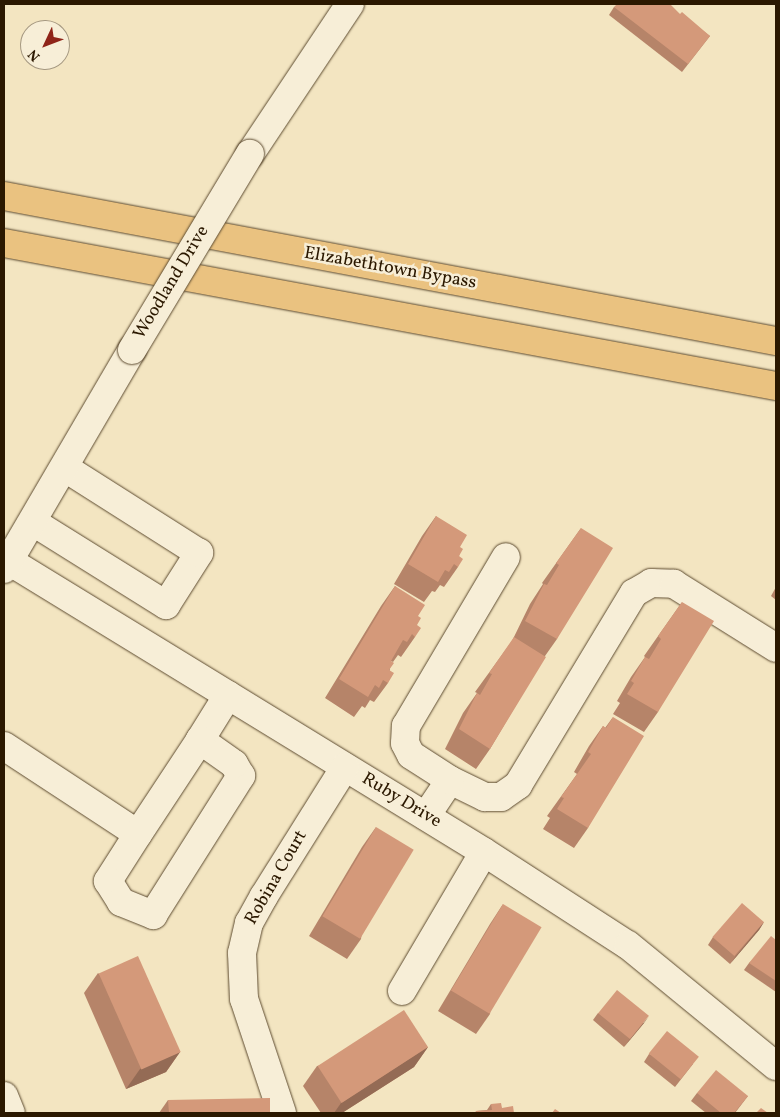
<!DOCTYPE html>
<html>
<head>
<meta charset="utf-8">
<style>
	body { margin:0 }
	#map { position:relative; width:780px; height:1117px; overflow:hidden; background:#f3e5c1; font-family:Vollkorn,serif }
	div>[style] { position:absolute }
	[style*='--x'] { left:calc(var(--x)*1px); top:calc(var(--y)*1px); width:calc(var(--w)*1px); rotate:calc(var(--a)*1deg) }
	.roads { filter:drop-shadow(0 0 1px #5d4b30) drop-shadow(0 0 1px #5d4b30) }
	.minor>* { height:28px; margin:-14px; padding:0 14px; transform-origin:14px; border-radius:14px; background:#f7eed7 }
	.highway>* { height:28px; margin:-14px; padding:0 14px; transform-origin:14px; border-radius:14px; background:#eac280 }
	.bridges { filter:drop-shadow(0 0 1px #5d4b30) drop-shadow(0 0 1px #5d4b30) }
	.minor-bridge>* { height:28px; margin:-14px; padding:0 14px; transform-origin:14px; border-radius:14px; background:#f7eed7 }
	.wall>* { inset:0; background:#b68469 }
	.shaded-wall>* { inset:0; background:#946b55 }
	.building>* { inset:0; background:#d4997a; transform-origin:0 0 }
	span { translate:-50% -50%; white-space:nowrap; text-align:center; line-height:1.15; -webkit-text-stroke:5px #f7eed7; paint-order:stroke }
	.street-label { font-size:18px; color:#2b1800 }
	.frame { position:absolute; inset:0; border:5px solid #2b1800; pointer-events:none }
	.north { position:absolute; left:20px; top:20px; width:50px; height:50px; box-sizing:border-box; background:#f7eed7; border:1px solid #a59881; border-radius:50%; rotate:227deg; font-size:14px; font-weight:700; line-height:20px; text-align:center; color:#2b1800 }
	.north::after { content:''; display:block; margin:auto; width:18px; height:22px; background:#8f2418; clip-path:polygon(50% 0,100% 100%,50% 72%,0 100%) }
</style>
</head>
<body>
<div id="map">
	<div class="roads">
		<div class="minor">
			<div style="--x:250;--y:154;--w:180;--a:-56.3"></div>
			<div style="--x:33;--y:522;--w:157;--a:32"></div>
			<div style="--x:166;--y:605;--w:62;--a:-57.6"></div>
			<div style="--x:199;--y:553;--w:159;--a:-147.6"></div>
			<div style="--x:9;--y:561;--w:557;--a:31.49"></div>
			<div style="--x:484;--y:852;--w:171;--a:32.9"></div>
			<div style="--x:628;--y:945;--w:191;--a:39.3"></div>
			<div style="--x:4;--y:569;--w:254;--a:-59.7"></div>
			<div style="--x:4;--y:746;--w:160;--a:33.3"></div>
			<div style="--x:138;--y:834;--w:56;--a:122.6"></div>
			<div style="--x:108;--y:881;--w:25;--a:58"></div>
			<div style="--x:121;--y:902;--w:35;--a:22"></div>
			<div style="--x:153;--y:915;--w:165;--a:-57.7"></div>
			<div style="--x:241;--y:776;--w:14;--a:-120"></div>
			<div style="--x:234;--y:764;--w:42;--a:-144.8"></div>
			<div style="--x:200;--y:740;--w:53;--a:-58.1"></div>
			<div style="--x:450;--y:780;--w:39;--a:26"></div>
			<div style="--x:485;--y:797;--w:16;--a:0"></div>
			<div style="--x:501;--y:797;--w:21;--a:-35"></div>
			<div style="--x:518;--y:785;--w:224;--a:-58.9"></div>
			<div style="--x:634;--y:593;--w:20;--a:-30"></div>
			<div style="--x:651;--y:583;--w:23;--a:2"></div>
			<div style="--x:674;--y:584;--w:120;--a:32.1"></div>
			<div style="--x:426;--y:816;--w:43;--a:-56.3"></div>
			<div style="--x:450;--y:780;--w:46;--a:-147.3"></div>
			<div style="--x:411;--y:755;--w:13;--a:-117"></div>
			<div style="--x:405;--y:743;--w:17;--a:-87"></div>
			<div style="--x:406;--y:726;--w:196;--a:-59.4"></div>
			<div style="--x:138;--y:834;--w:113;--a:-56.6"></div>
			<div style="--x:402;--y:991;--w:161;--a:-59.5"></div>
			<div style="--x:4;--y:1096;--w:18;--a:68"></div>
			<div style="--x:282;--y:1113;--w:120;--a:-108.4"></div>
			<div style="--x:244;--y:999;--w:46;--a:-92.5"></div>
			<div style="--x:242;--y:953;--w:31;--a:-77"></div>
			<div style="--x:249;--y:923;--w:31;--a:-61"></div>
			<div style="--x:264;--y:896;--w:152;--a:-57.9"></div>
		</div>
		<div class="highway">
			<div style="--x:4;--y:196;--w:785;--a:10.64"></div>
			<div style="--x:4;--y:243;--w:785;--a:10.49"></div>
		</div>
	</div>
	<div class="bridges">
		<div class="minor-bridge">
			<div style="--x:132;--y:350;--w:229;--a:-59"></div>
		</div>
	</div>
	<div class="wall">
		<div style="clip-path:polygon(614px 7px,680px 14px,710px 36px,682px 72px,609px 15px)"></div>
		<div style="clip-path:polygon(436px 516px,460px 547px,458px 567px,444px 587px,440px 585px,435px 592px,432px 591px,424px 602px,394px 584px,422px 536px)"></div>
		<div style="clip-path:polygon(581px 528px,557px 639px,545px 656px,490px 749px,476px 769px,445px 749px,463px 713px,477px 693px,475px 692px,512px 641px,530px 604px,543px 584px,542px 583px)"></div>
		<div style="clip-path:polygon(395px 586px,418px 616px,415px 637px,401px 657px,398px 655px,393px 662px,391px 661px,388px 683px,374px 702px,370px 700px,365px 708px,362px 706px,354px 717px,325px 698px,381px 606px)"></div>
		<div style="clip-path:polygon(776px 587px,776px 600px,771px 596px)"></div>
		<div style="clip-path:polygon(682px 602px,658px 712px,644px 732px,613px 714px,620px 703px,617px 701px,631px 677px,645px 657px,644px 656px)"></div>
		<div style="clip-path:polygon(613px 717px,588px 828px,574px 848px,543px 829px,550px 818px,547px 816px,577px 774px,574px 772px,589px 746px,603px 726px,605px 728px)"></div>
		<div style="clip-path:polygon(376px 827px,361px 939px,347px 959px,309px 936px,362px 847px)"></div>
		<div style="clip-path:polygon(503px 904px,490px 1014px,476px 1034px,438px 1011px,490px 924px)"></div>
		<div style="clip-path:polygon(764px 922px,759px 930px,730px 964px,708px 945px,713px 937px)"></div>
		<div style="clip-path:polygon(776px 940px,776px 992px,744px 970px,749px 963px)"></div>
		<div style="clip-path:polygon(98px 973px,180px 1052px,166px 1072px,126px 1089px,84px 993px)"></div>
		<div style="clip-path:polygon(598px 1013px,644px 1023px,624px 1047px,593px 1020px)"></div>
		<div style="clip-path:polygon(428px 1047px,414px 1067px,342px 1113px,321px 1113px,303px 1086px,317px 1066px)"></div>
		<div style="clip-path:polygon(649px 1054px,693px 1064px,675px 1087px,644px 1062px)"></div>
		<div style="clip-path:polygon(697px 1093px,748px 1096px,735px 1113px,706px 1113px,691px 1101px)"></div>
		<div style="clip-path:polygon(168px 1100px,270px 1113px,159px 1113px)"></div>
		<div style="clip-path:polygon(491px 1104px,502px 1108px,514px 1113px,475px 1113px,476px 1111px,487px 1110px)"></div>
	</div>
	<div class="shaded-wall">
		<div style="clip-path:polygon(764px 922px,759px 930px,730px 964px,736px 956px)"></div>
		<div style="clip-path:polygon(649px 1016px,644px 1023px,624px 1047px,630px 1039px)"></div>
		<div style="clip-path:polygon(428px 1047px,414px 1067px,342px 1113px,334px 1113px,341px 1103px)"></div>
		<div style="clip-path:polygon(180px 1052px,166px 1072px,126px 1089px,140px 1069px)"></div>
	</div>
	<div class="building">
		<div style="clip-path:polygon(617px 4px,670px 4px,680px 14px,682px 12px,710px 36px,688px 64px,614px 7px)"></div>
		<div style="clip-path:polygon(436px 516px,467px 535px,460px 547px,463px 549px,459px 556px,463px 559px,458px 567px,454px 564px,449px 572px,445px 570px,438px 582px,408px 564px)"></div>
		<div style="clip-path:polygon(581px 528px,613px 548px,557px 639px,525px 621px,544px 584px,547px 585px,559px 565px,556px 563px)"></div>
		<div style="clip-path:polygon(395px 586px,425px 605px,418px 616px,421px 618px,417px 625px,421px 628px,415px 637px,412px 634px,407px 642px,403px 640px,391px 661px,394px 663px,389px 670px,394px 673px,388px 683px,383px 680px,379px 688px,375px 685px,368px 697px,339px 679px)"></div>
		<div style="clip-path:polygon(682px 602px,714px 621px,658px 712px,627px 694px,634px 683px,631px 681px,645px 657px,649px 659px,661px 639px,658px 636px)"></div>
		<div style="clip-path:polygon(514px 637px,546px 657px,490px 749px,459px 729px,477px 693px,480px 695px,492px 674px,489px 673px)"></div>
		<div style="clip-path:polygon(613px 717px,644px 736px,588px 828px,557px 809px,564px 798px,561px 797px,591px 754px,588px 752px,603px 726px,606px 728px)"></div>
		<div style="left:376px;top:827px;width:44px;height:104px;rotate:31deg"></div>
		<div style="left:742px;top:903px;width:29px;height:45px;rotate:41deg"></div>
		<div style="left:503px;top:904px;width:45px;height:101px;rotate:31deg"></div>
		<div style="clip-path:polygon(771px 936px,776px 940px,776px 981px,749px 963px)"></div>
		<div style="left:138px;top:956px;width:105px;height:43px;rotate:66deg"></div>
		<div style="left:617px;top:990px;width:41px;height:30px;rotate:39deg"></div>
		<div style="left:404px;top:1010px;width:44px;height:103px;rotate:57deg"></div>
		<div style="left:667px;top:1031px;width:41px;height:29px;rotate:39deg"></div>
		<div style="clip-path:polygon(716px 1070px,748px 1096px,734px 1113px,721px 1113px,697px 1093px)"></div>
		<div style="clip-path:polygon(270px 1098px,270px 1113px,169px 1113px,168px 1100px)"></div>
		<div style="clip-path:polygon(501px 1103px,502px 1108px,513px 1106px,514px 1113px,476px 1113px,476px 1111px,492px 1110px,491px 1104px)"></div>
		<div style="clip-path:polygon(761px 1108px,768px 1113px,756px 1113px)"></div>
		<div style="clip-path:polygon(555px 1109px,561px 1113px,552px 1113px)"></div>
	</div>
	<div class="street-label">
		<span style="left:390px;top:269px;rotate:10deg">Elizabethtown Bypass</span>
		<span style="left:172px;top:283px;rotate:-59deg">Woodland Drive</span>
		<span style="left:401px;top:801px;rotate:31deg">Ruby Drive</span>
		<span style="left:277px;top:878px;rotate:-60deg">Robina Court</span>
	</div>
	<div class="frame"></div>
	<div class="north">N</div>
</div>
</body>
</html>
